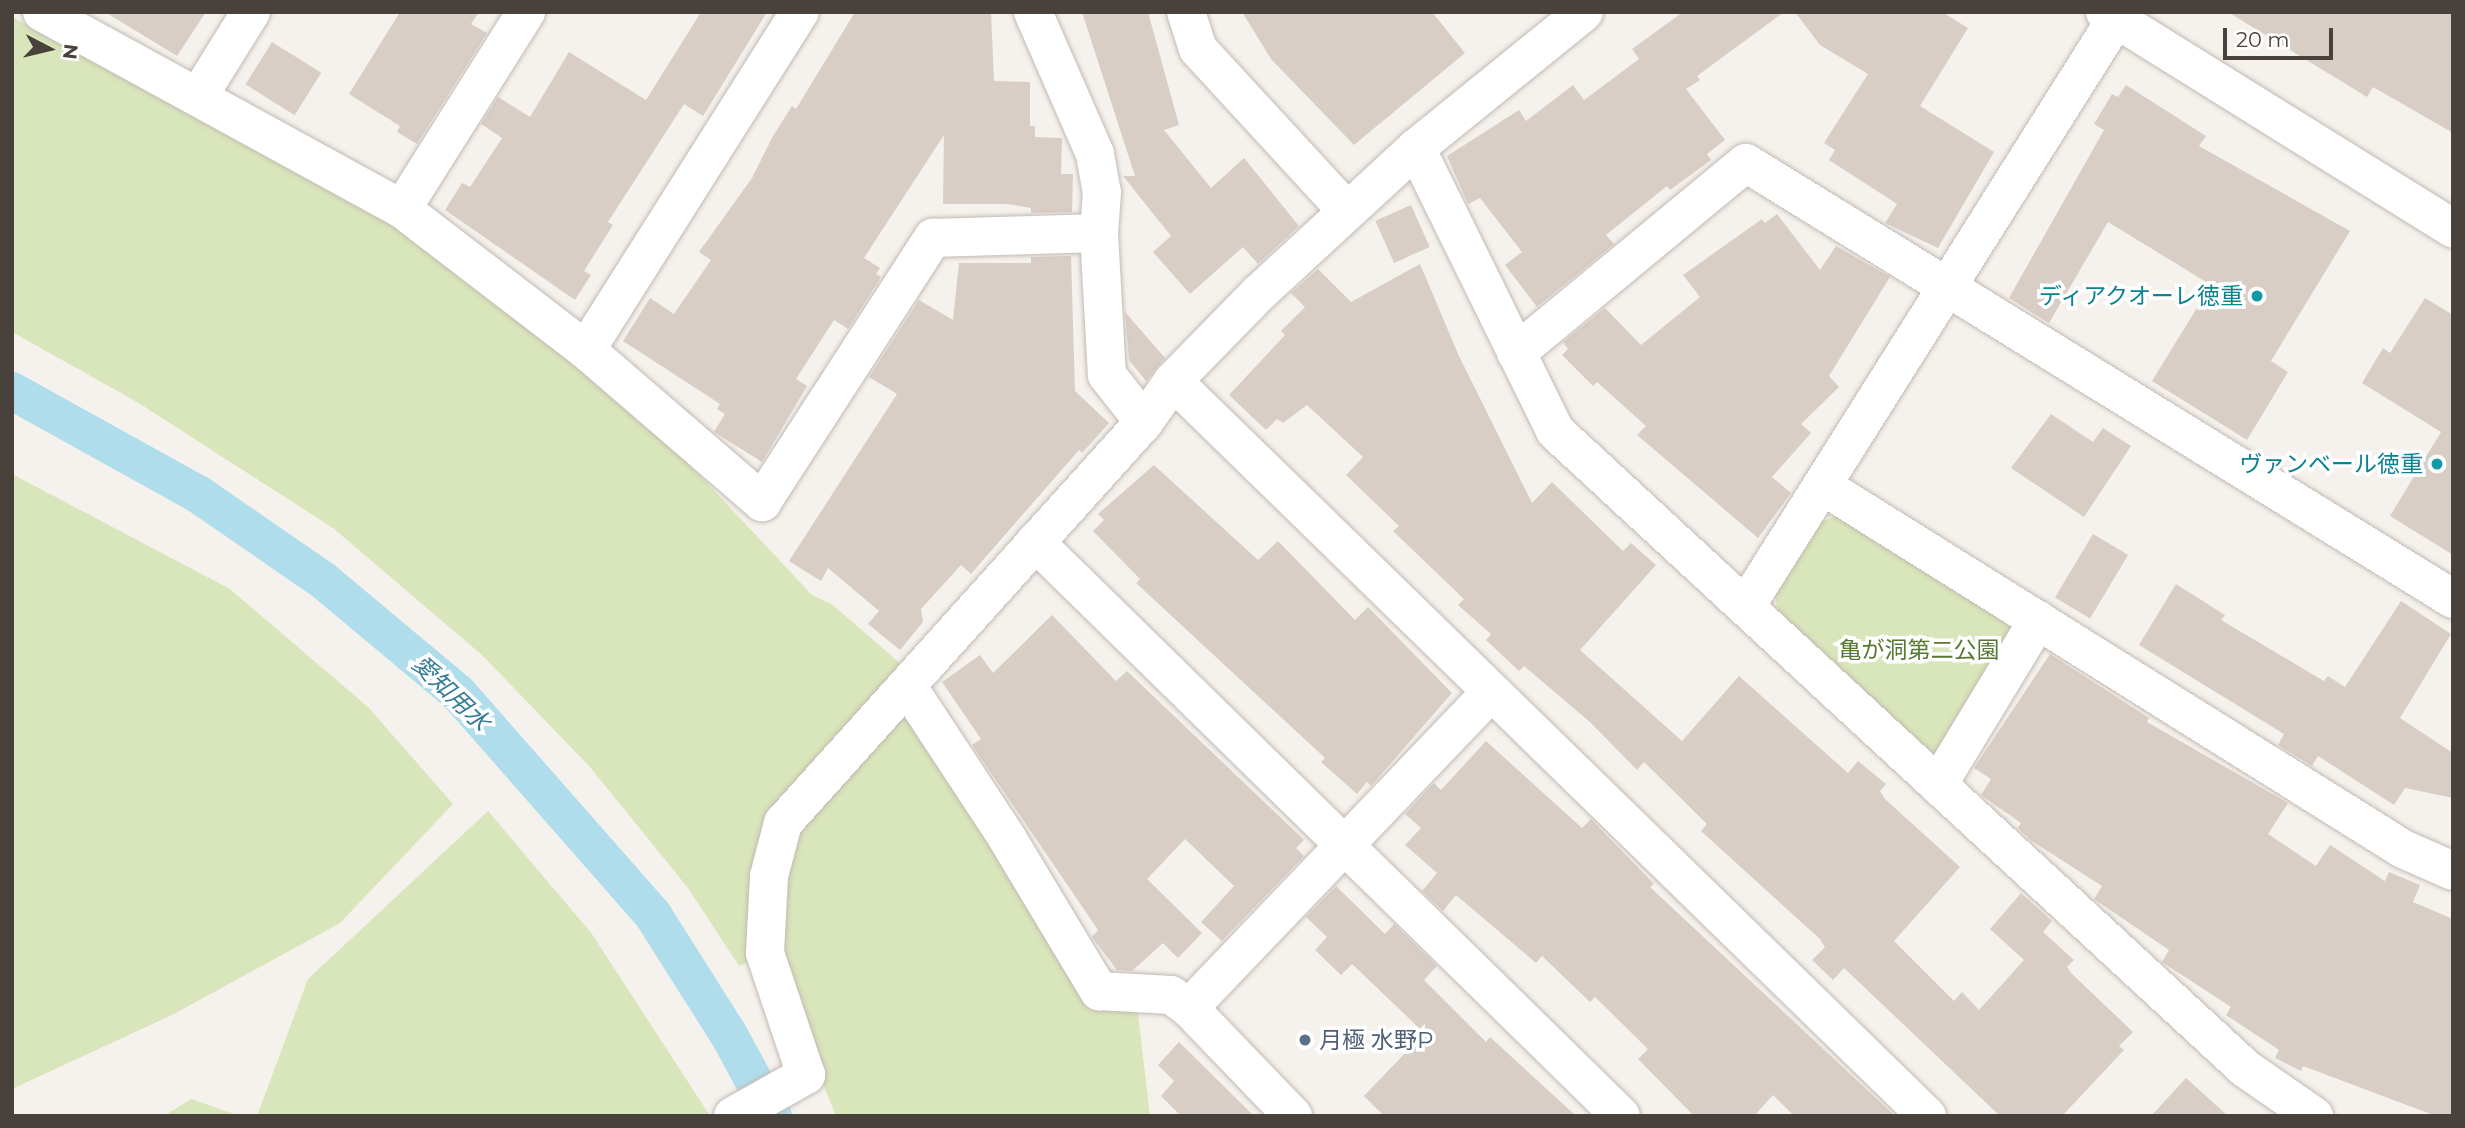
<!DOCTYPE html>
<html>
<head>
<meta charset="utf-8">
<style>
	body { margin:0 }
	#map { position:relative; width:2465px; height:1128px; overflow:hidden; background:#f5f1ed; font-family:Montserrat,"Noto Sans JP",sans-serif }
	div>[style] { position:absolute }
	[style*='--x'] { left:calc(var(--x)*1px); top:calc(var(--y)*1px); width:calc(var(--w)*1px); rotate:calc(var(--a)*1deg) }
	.green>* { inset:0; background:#d9e5ba }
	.canal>* { height:38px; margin:-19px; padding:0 19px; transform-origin:19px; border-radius:19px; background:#b0ddeb }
	.building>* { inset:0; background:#d9cec6; transform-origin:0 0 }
	.roads { filter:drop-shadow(0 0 2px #c3bab3) drop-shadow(0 0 2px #c3bab3) }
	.minor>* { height:38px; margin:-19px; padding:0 19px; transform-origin:19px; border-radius:19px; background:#fff }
	.dots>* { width:19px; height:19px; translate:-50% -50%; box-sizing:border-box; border:4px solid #fff; border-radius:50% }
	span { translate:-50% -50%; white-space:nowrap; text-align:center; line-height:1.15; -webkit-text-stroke:7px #fff; paint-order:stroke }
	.culture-label { font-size:23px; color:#0d838f }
	.right { translate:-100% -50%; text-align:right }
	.park-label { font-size:23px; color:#577732 }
	.service-label { font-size:23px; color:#4e5e75 }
	.left { translate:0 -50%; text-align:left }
	.water-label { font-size:24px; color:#367d95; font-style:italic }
	.frame { position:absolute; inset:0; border:14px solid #49413b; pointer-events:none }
	.north { position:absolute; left:14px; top:14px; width:70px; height:70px; -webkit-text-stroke:5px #fff; paint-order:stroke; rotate:97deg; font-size:19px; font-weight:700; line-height:28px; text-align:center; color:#49413b }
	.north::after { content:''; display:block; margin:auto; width:24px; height:32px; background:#49413b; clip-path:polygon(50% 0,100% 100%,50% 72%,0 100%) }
	.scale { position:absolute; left:2223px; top:28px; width:110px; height:32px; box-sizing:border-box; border:4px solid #49413b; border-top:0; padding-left:9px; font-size:21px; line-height:24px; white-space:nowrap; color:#49413b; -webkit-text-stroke:5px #fff; paint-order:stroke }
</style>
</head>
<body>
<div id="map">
	<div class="green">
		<div style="clip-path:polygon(12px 17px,400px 226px,660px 433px,812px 595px,833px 605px,903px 666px,817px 760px,754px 959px,739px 966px,688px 888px,590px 767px,482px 655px,333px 528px,137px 402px,12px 332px)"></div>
		<div style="clip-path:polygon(12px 474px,230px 589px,368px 707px,453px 804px,340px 923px,174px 1014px,12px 1089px)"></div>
		<div style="clip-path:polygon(1840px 515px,2012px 624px,2013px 637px,1943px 750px,1926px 753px,1778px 616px,1775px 592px,1822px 521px)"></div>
		<div style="clip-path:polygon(905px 714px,1137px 1006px,1150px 1116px,836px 1116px,791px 1003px,781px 943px,789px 844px)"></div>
		<div style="clip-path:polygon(488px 811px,592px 934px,710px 1116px,257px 1116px,308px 979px)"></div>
		<div style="clip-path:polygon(191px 1099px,240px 1116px,164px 1116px)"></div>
	</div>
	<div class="canal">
		<div style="--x:12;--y:391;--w:213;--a:29"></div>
		<div style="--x:198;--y:494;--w:153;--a:34.6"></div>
		<div style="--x:324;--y:581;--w:175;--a:39.9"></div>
		<div style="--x:458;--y:693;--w:295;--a:48.7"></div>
		<div style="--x:653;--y:915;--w:142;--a:57.7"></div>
		<div style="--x:729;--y:1035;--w:92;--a:61.5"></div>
	</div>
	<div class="building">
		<div style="clip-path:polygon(105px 12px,206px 12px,177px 56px)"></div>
		<div style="clip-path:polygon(400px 12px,479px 12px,471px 24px,487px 33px,417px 144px,397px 132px,400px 126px,349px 94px)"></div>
		<div style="clip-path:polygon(701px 12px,767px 12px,703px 116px,684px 104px,608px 222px,613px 225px,584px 271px,591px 275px,575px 300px,445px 210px,462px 183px,470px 187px,502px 138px,481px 124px,498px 97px,530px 117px,569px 52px,646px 100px)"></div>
		<div style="clip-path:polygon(855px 12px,991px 12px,994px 81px,1030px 82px,1030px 126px,1035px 126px,1035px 137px,1062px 138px,1061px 174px,1073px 174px,1072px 212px,1031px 213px,1031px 208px,1007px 204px,943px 204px,944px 135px,864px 258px,880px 268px,876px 274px,881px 277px,848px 329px,834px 320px,796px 379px,807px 386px,762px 462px,714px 432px,725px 414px,717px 409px,720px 404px,623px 341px,650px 298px,674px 314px,711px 260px,699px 252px,752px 178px,773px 136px,792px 106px,796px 109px)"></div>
		<div style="clip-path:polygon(1082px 12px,1148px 12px,1179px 125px,1164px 130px,1211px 188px,1244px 158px,1299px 226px,1258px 264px,1243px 247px,1190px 294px,1153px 252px,1171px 236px,1123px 176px,1135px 176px)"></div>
		<div style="clip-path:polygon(1242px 12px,1432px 12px,1465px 53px,1354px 145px,1271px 59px)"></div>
		<div style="clip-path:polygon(1683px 12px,1784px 12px,1697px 76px,1700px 80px,1686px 89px,1725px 140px,1707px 154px,1711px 160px,1670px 190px,1667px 186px,1606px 235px,1614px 244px,1537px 307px,1505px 265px,1522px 252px,1480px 198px,1468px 204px,1447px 156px,1519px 110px,1526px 121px,1573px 85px,1584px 100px,1639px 59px,1632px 49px)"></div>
		<div style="clip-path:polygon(1795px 12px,1942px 12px,1968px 28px,1920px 106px,1994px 152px,1938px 248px,1885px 223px,1897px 204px,1829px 160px,1835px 150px,1824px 143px,1868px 74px,1820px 45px)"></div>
		<div style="clip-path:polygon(2228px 12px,2453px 12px,2453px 133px,2373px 87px,2367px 97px)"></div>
		<div style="left:272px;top:42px;width:58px;height:50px;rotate:32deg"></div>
		<div style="clip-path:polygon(2126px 85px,2206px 136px,2199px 146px,2350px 231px,2271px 361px,2288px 372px,2247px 440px,2152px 381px,2211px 285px,2108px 222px,2049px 323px,2009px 298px,2104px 130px,2094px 124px,2112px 94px,2118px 97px)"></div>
		<div style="left:1411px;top:205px;width:46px;height:39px;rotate:66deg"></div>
		<div style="clip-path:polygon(1777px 214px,1820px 270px,1836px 246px,1890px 277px,1829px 376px,1839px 387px,1801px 424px,1811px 433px,1772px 477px,1791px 493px,1758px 538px,1637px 435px,1646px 426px,1597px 382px,1593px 386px,1562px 355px,1568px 349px,1563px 342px,1605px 308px,1641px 345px,1700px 297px,1683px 275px,1762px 219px,1765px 223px)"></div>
		<div style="clip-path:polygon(1071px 256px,1075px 391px,1109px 423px,1082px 453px,1079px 450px,971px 574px,961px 565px,921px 609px,923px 622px,900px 650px,868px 624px,879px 611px,828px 568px,821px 581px,789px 561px,897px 394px,869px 377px,919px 300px,953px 320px,959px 263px,1031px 263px,1031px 257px)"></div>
		<div style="clip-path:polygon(1420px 264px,1459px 356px,1532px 503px,1552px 482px,1623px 551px,1631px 543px,1656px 565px,1580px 650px,1682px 741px,1739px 676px,1848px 773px,1858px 761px,1886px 784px,1880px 791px,1885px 799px,1960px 867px,1894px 941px,1954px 1001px,1962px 992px,1979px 1010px,2024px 960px,1990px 929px,2021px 893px,2052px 921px,2043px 932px,2074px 960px,2067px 967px,2071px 973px,2133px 1032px,2119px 1046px,2124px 1050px,2062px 1116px,2000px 1116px,1844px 968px,1833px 980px,1812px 960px,1825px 947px,1820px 939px,1701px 831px,1707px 824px,1644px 762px,1637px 770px,1590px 722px,1524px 666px,1519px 671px,1486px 640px,1491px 634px,1458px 605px,1464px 599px,1393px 531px,1399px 526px,1346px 475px,1363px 457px,1307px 405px,1283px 423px,1277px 419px,1266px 430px,1229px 395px,1285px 335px,1281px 331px,1305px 307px,1291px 293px,1318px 269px,1351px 302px)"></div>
		<div style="clip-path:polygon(2425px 298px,2453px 315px,2453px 555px,2390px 516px,2441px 432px,2362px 383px,2383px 348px,2390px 353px)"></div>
		<div style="clip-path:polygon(1125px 312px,1165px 358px,1146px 381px,1129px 360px)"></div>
		<div style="clip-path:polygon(2051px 414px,2093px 442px,2103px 428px,2131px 446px,2084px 517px,2011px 468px)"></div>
		<div style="clip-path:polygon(1154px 465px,1258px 560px,1278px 541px,1355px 620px,1368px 607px,1452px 693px,1371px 786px,1367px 782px,1357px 794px,1321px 762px,1325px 758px,1136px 583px,1140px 579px,1093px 531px,1104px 520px,1098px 514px)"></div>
		<div style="left:2093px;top:534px;width:41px;height:74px;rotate:31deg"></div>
		<div style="clip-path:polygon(2176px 584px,2225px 615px,2221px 620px,2324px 681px,2328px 676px,2345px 687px,2401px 601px,2451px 634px,2400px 718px,2453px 753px,2453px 798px,2405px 788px,2394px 805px,2318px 756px,2312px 766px,2278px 745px,2284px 734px,2139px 645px)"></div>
		<div style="clip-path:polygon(1052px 615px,1116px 681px,1127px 671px,1304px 840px,1296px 848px,1304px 856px,1222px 941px,1201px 922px,1234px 886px,1185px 839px,1147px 879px,1202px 933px,1178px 958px,1163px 943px,1132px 971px,1117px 970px,1092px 937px,1098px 930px,972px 745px,981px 739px,942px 682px,980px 655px,993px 673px)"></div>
		<div style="clip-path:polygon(2050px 654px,2149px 718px,2147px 722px,2288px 803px,2268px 834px,2316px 866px,2330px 845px,2385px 881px,2389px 872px,2420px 885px,2413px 902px,2453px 919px,2453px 1116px,2436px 1116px,2303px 1066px,2301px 1071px,2275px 1058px,2279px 1050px,2226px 1015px,2231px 1007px,2162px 962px,2169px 950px,2094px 899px,2102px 886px,2029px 839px,2018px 828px,2021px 823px,1981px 795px,1991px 779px,1974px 768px)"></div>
		<div style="clip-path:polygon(1486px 741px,1582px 828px,1591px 819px,1654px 884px,1650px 887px,1895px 1116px,1794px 1116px,1773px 1095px,1754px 1116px,1694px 1116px,1638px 1059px,1648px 1049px,1595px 997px,1590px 1002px,1542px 956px,1536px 963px,1456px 895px,1443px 911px,1422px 891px,1437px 873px,1405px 845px,1421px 828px,1405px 814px,1434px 783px,1441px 790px)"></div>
		<div style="clip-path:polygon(1336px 886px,1385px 934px,1394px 924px,1437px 966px,1424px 980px,1486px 1042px,1490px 1037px,1576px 1116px,1384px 1116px,1364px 1096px,1406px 1052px,1398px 1044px,1417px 1026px,1352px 964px,1341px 975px,1315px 950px,1327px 937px,1306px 917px)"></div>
		<div style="clip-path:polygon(1179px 1042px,1254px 1116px,1181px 1116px,1161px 1096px,1174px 1081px,1158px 1065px)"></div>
		<div style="clip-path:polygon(2186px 1078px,2228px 1116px,2151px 1116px)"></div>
	</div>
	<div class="roads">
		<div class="minor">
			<div style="--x:42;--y:12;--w:410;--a:28.7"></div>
			<div style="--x:402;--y:209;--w:232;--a:37.5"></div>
			<div style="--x:586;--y:350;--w:233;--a:40.8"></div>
			<div style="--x:762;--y:502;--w:315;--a:-57.1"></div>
			<div style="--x:933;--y:238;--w:166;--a:-1.7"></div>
			<div style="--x:1033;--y:12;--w:155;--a:66.4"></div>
			<div style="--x:1095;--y:154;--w:39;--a:80"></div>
			<div style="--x:1102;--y:192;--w:41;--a:94.2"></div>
			<div style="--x:1099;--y:233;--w:142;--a:86.8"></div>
			<div style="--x:1107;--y:375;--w:60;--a:51.8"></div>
			<div style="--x:1186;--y:12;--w:39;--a:72"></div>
			<div style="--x:1198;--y:49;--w:219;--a:47.4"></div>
			<div style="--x:2105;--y:12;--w:410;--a:31.9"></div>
			<div style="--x:198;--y:97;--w:100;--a:-58.1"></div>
			<div style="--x:1416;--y:148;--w:315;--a:63.8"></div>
			<div style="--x:1555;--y:431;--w:940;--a:42.72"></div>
			<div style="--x:2246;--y:1069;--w:83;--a:34.7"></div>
			<div style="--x:402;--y:209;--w:233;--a:-57.8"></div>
			<div style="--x:586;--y:350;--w:400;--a:-57.7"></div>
			<div style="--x:1516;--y:353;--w:298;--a:-39.6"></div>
			<div style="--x:1746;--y:163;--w:831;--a:31.66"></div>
			<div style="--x:1173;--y:381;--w:1053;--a:44.27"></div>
			<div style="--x:1823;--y:486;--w:684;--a:32.04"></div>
			<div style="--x:2403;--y:849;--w:55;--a:23.7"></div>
			<div style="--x:1035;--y:542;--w:820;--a:44.41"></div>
			<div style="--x:1746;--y:606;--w:694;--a:-57.78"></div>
			<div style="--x:908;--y:687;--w:181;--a:56.7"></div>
			<div style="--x:1007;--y:838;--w:179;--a:59"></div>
			<div style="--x:1099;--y:991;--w:72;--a:3.2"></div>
			<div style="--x:1171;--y:995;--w:22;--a:36"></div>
			<div style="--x:1938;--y:785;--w:193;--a:-58.8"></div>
			<div style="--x:733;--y:1116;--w:84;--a:-29.3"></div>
			<div style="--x:806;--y:1075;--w:129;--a:-108.6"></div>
			<div style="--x:765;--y:953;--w:77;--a:-87"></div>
			<div style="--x:769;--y:876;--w:55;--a:-75.2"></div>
			<div style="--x:783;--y:823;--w:540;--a:-48"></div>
			<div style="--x:1144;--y:422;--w:50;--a:-54.7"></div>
			<div style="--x:1173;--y:381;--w:123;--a:-45.7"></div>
			<div style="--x:1259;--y:293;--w:214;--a:-42.7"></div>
			<div style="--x:1416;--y:148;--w:216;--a:-39"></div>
			<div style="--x:1293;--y:1116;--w:150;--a:-133.9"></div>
			<div style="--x:1189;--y:1008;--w:437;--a:-46.3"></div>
		</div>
	</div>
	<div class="dots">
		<div style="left:2257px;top:296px;background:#0f9aa8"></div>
		<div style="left:2437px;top:464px;background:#0f9aa8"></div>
		<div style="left:1305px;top:1040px;background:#5c6f8a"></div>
	</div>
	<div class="culture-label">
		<span class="right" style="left:2243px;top:296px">ディアクオーレ徳重</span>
		<span class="right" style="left:2423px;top:464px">ヴァンベール徳重</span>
	</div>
	<div class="park-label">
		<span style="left:1919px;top:650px">亀が洞第二公園</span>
	</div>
	<div class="service-label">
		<span class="left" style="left:1319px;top:1040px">月極 水野P</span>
	</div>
	<div class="water-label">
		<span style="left:451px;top:693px;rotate:44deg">愛知用水</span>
	</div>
	<div class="frame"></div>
	<div class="north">N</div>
	<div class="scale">20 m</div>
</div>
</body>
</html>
